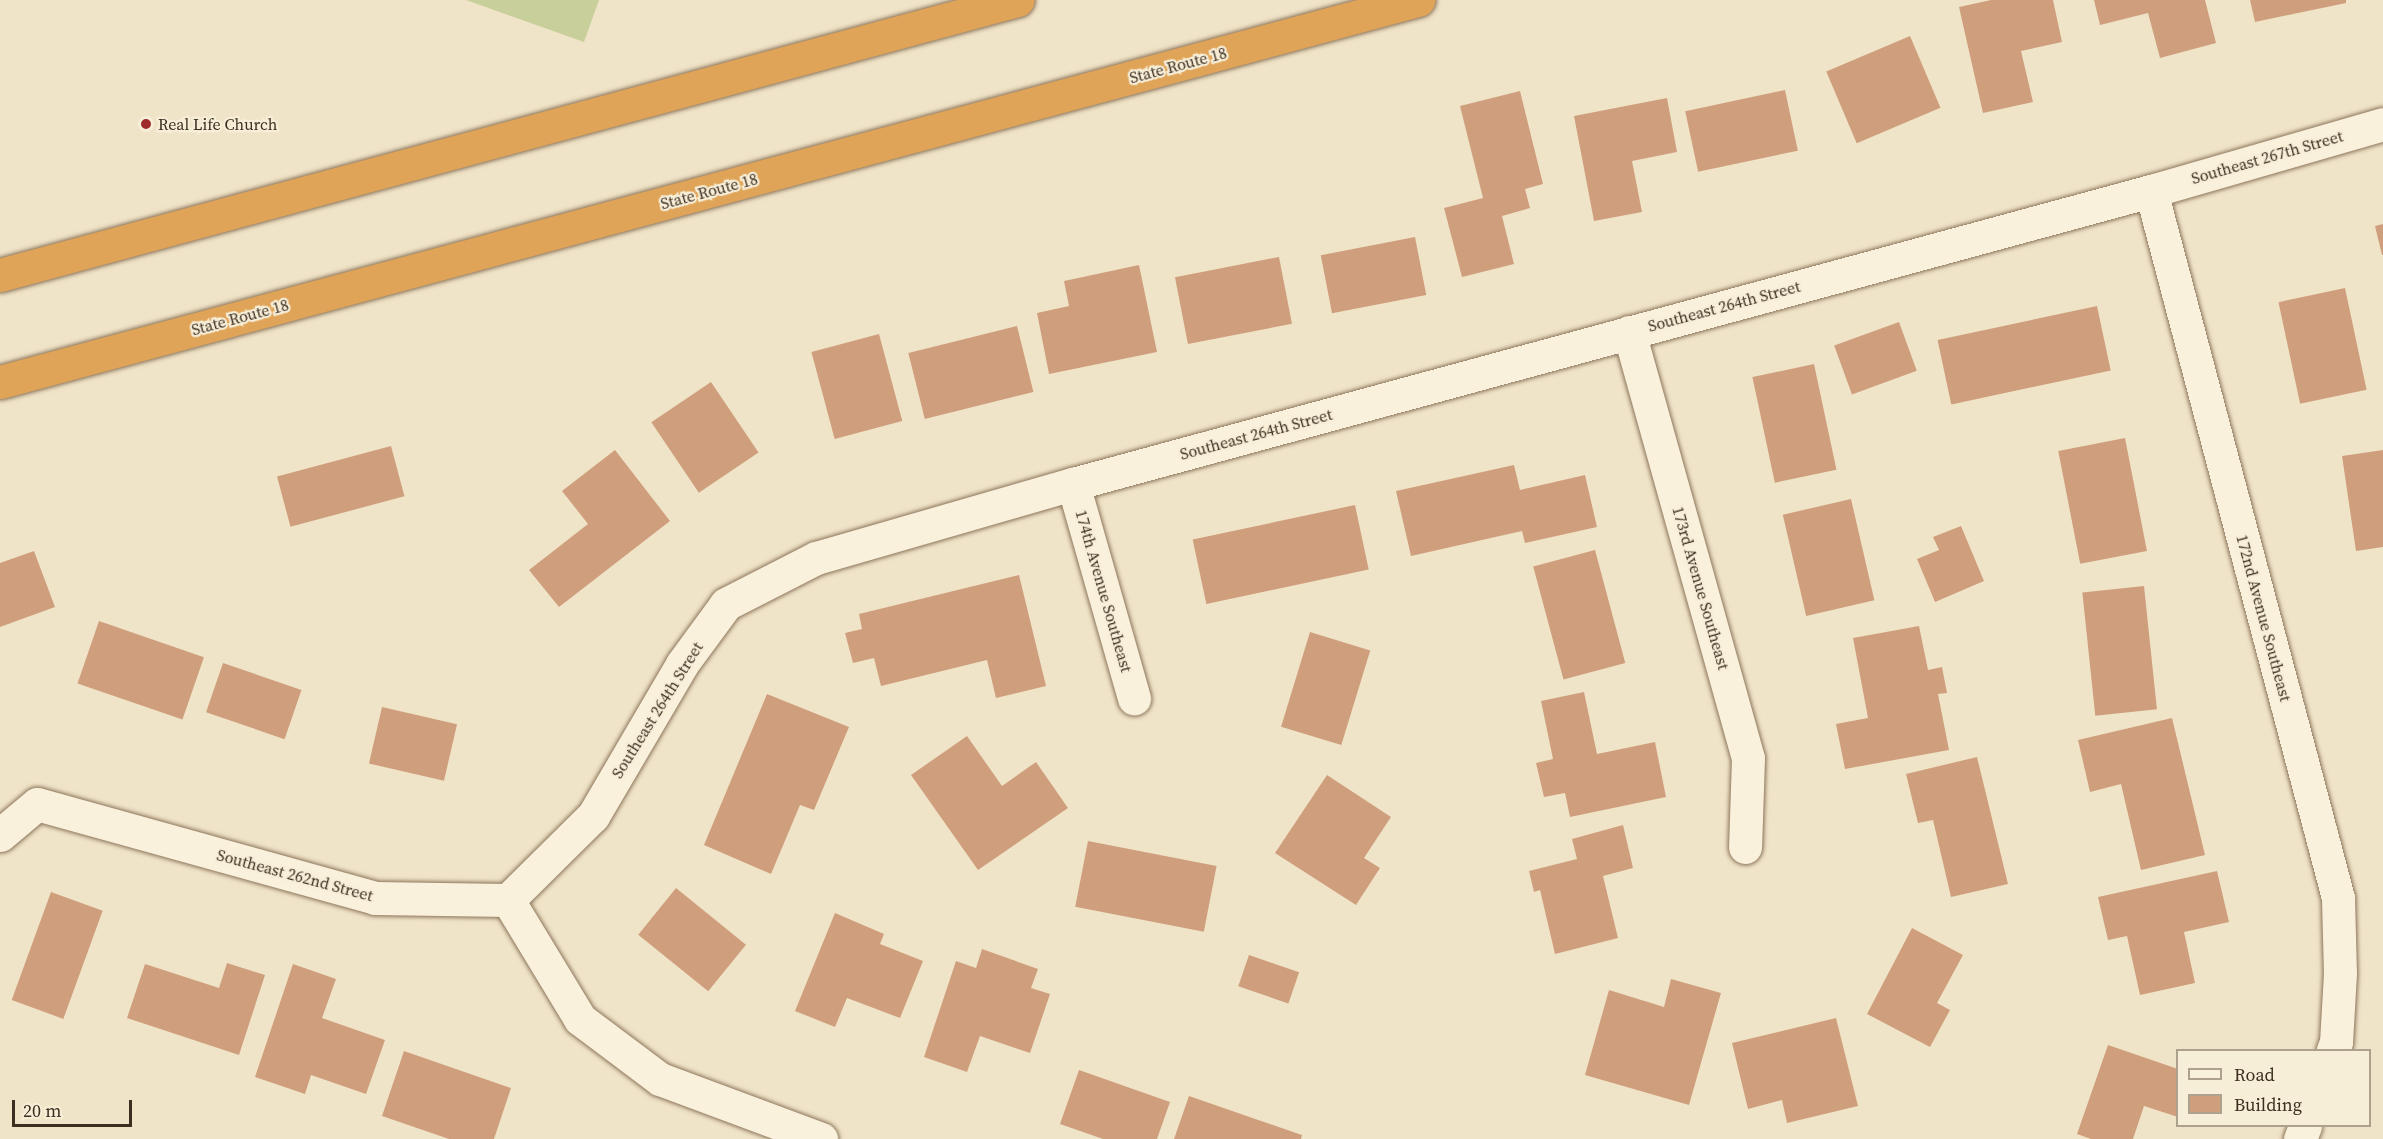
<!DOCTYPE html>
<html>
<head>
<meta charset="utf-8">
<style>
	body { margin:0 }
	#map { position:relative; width:2383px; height:1139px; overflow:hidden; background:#f0e4c8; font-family:"Source Serif 4",serif }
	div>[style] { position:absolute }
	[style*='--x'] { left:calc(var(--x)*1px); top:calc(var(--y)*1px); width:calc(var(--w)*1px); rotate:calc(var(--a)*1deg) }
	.green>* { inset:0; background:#c9cf9b }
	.building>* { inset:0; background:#cf9f7d; transform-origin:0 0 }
	.roads { filter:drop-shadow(0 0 2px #8d765c) drop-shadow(0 0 2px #8d765c) }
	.minor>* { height:33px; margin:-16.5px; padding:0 16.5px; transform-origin:16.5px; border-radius:16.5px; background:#faf1dc }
	.highway>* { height:33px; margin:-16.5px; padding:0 16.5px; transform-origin:16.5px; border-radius:16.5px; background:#e0a458 }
	.dots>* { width:16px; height:16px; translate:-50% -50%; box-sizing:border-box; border:3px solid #f7eed8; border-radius:50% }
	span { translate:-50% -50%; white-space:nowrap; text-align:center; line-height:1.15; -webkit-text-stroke:4.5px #f7eed8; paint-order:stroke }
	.street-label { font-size:16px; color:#3d2e20 }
	.poi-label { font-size:16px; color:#3d2e20 }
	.left { translate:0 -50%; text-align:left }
	.legend { position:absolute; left:2176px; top:1049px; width:195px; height:78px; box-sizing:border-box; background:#f7eed8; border:2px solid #ada18e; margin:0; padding:8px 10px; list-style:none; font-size:18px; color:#3d2e20 }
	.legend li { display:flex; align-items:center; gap:12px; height:30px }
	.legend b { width:30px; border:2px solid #ada18e }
	.scale { position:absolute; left:12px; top:1100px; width:120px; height:27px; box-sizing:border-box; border:3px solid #3d2e20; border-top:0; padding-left:8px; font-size:18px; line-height:21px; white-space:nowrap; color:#3d2e20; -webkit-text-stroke:4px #f7eed8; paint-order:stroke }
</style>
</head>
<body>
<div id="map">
	<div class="green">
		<div style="clip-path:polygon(466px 0,599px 0,584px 42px)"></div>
	</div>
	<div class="building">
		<div style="clip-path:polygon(1991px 0,2053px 0,2062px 42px,2021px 51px,2033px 102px,1983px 113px,1959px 7px)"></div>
		<div style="clip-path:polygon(2094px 0,2205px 0,2216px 43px,2160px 58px,2148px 13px,2100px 25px)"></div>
		<div style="clip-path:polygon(2250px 0,2346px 0,2346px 3px,2255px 22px)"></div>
		<div style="left:1910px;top:36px;width:78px;height:91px;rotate:67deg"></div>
		<div style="left:1785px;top:90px;width:62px;height:102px;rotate:78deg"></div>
		<div style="clip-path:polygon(1520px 91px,1543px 184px,1525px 189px,1530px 208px,1502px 216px,1514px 264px,1462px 277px,1444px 208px,1483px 198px,1460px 106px)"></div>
		<div style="clip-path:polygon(1667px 98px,1677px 152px,1632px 161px,1642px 212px,1594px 221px,1574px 116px)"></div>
		<div style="clip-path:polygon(2383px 224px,2383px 255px,2382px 255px,2375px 226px)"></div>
		<div style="left:1415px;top:237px;width:59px;height:96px;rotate:79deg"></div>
		<div style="left:1279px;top:257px;width:68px;height:106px;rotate:79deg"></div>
		<div style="clip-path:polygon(1139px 265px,1157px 352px,1049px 374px,1037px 313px,1069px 306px,1064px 281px)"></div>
		<div style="left:2345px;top:288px;width:104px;height:68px;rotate:78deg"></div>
		<div style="left:2097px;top:306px;width:66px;height:163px;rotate:78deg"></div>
		<div style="left:1899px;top:322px;width:52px;height:69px;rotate:70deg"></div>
		<div style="left:1017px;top:326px;width:68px;height:112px;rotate:76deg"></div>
		<div style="left:879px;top:334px;width:90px;height:70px;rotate:75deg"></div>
		<div style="left:1814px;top:364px;width:108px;height:63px;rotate:78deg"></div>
		<div style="left:711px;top:382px;width:85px;height:72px;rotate:56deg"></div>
		<div style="left:2125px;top:438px;width:115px;height:68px;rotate:79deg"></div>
		<div style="left:391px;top:446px;width:52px;height:118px;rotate:75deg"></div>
		<div style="clip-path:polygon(615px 450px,670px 521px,559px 607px,529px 570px,588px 524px,562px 491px)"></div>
		<div style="clip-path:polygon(2383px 450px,2383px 547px,2356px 551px,2342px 456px)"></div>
		<div style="clip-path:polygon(1514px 465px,1520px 490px,1585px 475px,1597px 527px,1525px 543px,1522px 531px,1411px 556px,1396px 491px)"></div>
		<div style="left:1851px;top:499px;width:104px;height:70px;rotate:77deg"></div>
		<div style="left:1355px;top:505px;width:66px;height:166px;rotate:78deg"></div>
		<div style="clip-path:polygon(1961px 526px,1984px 581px,1935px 602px,1917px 559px,1939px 550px,1933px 537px)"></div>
		<div style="left:1595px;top:550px;width:117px;height:64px;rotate:75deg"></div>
		<div style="clip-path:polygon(34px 551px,55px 607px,0 627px,0 563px)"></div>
		<div style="clip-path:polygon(1019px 575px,1046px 686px,996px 698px,987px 660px,881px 686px,874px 658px,853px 663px,845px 633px,862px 629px,859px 614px)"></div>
		<div style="left:2144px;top:586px;width:124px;height:62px;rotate:84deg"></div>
		<div style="left:99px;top:621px;width:111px;height:66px;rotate:19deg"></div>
		<div style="clip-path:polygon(1919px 626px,1928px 670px,1942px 667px,1947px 693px,1938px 694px,1949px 750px,1845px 769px,1836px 724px,1868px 718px,1853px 638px)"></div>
		<div style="left:1310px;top:632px;width:63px;height:99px;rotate:17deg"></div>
		<div style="left:223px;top:663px;width:83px;height:52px;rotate:19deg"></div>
		<div style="clip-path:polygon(1584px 692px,1597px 754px,1655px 742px,1666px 797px,1570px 817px,1565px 793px,1544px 797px,1536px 763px,1553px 759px,1541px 701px)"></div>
		<div style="clip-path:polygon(767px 694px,849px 727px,814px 810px,800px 805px,771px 874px,704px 845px)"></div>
		<div style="left:382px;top:707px;width:77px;height:58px;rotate:13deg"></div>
		<div style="clip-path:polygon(2172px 718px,2205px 855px,2141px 870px,2121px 784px,2090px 792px,2078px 740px)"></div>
		<div style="clip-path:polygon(967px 736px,1002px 786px,1036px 762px,1068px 808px,978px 870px,911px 775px)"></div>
		<div style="clip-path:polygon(1977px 757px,2008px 884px,1951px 897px,1933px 820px,1918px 823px,1906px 774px)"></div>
		<div style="clip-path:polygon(1327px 775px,1391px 817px,1364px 858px,1380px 868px,1356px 905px,1275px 853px)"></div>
		<div style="clip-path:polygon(1623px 825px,1633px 868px,1603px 876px,1618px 938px,1555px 954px,1540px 890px,1534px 892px,1529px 871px,1577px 859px,1572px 839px)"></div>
		<div style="left:1088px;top:841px;width:131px;height:67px;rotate:11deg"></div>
		<div style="clip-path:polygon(2217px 871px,2229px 922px,2184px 932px,2195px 983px,2140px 995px,2127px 936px,2108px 940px,2098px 897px)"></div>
		<div style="left:676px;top:888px;width:90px;height:60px;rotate:39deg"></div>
		<div style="left:51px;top:892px;width:55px;height:115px;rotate:20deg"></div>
		<div style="clip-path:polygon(835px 913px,884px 934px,880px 944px,923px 961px,900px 1018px,847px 998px,835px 1027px,795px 1011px)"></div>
		<div style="clip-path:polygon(1912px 928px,1963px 955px,1937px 1003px,1950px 1010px,1930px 1047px,1867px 1014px)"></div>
		<div style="clip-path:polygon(982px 949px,1038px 969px,1031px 988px,1050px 994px,1030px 1053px,980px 1036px,967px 1072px,924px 1057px,956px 961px,976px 968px)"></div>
		<div style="left:1249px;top:955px;width:53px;height:33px;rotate:19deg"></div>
		<div style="clip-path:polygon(227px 963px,265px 975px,239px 1055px,127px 1018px,145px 964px,219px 988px)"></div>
		<div style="clip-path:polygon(293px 964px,336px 979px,322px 1018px,385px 1040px,366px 1094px,311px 1075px,305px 1094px,255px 1077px)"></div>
		<div style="clip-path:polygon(1671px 979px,1721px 993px,1689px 1105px,1585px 1075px,1609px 990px,1664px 1007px)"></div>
		<div style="clip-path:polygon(1836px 1018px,1858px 1106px,1787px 1123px,1782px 1100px,1748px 1109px,1732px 1043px)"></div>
		<div style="clip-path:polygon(2108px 1045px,2178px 1069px,2178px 1117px,2144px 1106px,2133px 1139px,2091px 1139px,2077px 1134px)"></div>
		<div style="clip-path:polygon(404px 1051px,511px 1088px,494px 1139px,449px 1139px,382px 1116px)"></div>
		<div style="clip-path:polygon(1079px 1070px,1170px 1102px,1157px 1139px,1103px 1139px,1060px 1124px)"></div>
		<div style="clip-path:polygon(1189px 1096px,1302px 1135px,1301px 1139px,1174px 1139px)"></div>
	</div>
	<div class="roads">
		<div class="minor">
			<div style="--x:2151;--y:191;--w:731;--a:75.18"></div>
			<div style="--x:2338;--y:898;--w:75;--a:88.5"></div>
			<div style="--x:2340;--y:973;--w:69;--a:93.3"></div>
			<div style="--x:2336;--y:1042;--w:9;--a:111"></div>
			<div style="--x:1629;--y:332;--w:442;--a:74.4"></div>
			<div style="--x:1748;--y:758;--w:89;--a:91.9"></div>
			<div style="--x:1073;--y:484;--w:223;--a:74.1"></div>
			<div style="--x:0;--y:835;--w:48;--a:-40"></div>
			<div style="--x:37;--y:804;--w:351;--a:15.5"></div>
			<div style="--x:375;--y:898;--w:133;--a:0.9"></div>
			<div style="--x:508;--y:900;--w:120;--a:-44.7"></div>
			<div style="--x:593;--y:816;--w:176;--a:-59.6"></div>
			<div style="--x:682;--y:664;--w:74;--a:-53.7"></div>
			<div style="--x:726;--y:604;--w:101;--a:-27.1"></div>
			<div style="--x:816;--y:558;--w:267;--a:-16.1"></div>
			<div style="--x:1073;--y:484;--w:1117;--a:-15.21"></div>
			<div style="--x:2151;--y:191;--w:241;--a:-16.1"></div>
			<div style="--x:508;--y:900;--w:139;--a:58.8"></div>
			<div style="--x:580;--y:1019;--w:100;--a:36.9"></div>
			<div style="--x:660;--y:1079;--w:172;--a:20.4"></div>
			<div style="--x:2300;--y:1139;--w:14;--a:-69"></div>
		</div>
		<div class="highway">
			<div style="--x:0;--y:275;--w:1054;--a:-15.12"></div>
			<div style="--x:0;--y:382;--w:1469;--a:-15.08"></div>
		</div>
	</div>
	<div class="dots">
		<div style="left:146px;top:124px;background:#9e2a2b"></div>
	</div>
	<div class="street-label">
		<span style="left:1178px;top:65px;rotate:-15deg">State Route 18</span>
		<span style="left:2267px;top:157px;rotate:-16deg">Southeast 267th Street</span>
		<span style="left:709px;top:191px;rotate:-15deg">State Route 18</span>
		<span style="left:1724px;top:306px;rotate:-15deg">Southeast 264th Street</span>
		<span style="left:240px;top:317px;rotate:-15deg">State Route 18</span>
		<span style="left:1256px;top:434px;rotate:-15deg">Southeast 264th Street</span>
		<span style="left:1701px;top:588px;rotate:74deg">173rd Avenue Southeast</span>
		<span style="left:1104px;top:591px;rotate:74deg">174th Avenue Southeast</span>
		<span style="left:2264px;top:618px;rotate:75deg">172nd Avenue Southeast</span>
		<span style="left:657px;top:710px;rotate:-58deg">Southeast 264th Street</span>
		<span style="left:295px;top:875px;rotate:15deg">Southeast 262nd Street</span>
	</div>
	<div class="poi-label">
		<span class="left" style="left:158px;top:124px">Real Life Church</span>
	</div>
	<ul class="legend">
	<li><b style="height:8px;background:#faf1dc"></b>Road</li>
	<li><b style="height:16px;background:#cf9f7d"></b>Building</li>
	</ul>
	<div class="scale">20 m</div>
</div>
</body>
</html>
